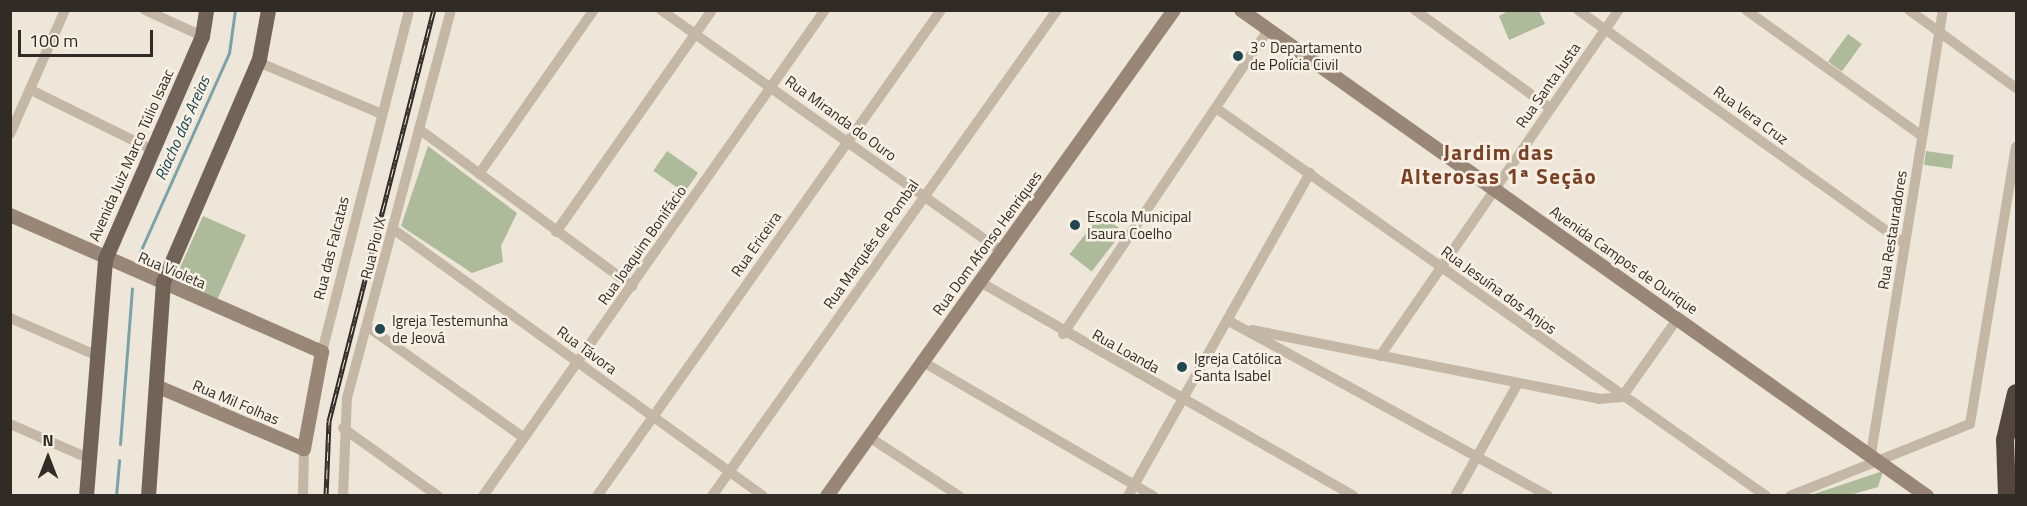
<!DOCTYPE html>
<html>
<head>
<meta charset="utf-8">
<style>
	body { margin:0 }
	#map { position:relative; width:2027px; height:506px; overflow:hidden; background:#eee6d8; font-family:"Titillium Web",sans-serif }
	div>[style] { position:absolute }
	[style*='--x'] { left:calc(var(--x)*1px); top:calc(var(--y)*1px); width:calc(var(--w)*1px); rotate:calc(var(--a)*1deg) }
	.green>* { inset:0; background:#adbb9a; transform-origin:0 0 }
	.stream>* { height:3px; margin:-1.5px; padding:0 1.5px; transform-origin:1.5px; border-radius:1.5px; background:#7aa2a8 }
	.street>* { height:10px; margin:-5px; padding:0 5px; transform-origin:5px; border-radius:5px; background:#c5b7a6 }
	.secondary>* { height:14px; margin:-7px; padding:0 7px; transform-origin:7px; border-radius:7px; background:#988677 }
	.primary>* { height:15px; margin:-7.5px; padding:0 7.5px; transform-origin:7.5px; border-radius:7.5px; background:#726358 }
	.highway>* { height:18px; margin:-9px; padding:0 9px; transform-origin:9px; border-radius:9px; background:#52463e }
	.rail>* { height:5px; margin-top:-2.5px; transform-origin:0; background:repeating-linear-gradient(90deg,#f7f0e4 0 9px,#312b26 0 18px); box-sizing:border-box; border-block:2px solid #312b26 }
	.dots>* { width:16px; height:16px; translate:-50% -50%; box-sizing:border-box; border:3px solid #f7f0e4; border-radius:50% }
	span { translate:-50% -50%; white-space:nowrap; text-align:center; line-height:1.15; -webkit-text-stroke:5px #f7f0e4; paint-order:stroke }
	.poi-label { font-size:15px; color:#312b26 }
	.left { translate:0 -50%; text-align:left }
	.street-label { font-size:15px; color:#312b26 }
	.water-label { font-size:16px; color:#20474f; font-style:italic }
	.district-label { font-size:21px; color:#794126; font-weight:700; letter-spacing:1.5px }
	.frame { position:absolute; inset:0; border:12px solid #312b26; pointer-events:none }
	.north { position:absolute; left:18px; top:428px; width:60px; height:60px; -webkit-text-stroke:4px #f7f0e4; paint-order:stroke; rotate:0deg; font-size:16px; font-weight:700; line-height:24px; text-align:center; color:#312b26 }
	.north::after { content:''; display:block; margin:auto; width:21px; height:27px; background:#312b26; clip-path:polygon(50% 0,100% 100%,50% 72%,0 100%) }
	.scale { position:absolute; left:18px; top:30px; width:135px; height:27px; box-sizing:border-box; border:3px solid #312b26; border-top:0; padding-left:8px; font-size:18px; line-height:21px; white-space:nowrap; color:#312b26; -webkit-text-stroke:4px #f7f0e4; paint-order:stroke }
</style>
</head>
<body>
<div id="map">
	<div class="green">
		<div style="clip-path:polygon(1510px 10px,1539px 11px,1545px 24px,1509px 40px,1499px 16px)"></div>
		<div style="left:1848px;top:34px;width:17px;height:34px;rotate:36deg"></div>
		<div style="clip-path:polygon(428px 146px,517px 213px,501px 246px,503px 262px,472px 273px,401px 226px)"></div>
		<div style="left:667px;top:151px;width:38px;height:24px;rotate:35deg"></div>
		<div style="left:1926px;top:151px;width:28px;height:14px;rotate:8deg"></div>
		<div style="left:1101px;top:214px;width:28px;height:51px;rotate:38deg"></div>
		<div style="left:203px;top:216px;width:47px;height:71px;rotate:24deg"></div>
		<div style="clip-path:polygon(1883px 471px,1878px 487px,1850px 495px,1808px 496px)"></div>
	</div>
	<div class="stream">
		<div style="--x:140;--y:252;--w:218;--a:-65.9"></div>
		<div style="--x:229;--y:53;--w:43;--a:-82.1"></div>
		<div style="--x:120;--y:444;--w:156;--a:-85.6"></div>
		<div style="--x:116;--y:496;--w:36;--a:-85"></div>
	</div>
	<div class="street">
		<div style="--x:145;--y:10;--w:63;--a:24.5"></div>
		<div style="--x:661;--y:10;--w:418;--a:35.3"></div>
		<div style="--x:1415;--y:10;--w:167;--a:36"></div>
		<div style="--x:1578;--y:10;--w:402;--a:35.6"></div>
		<div style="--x:1746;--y:10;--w:216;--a:35.6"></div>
		<div style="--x:1909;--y:10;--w:132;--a:36.1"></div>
		<div style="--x:258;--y:62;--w:134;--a:22.8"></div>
		<div style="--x:31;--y:90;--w:138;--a:26.2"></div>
		<div style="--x:1216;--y:108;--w:673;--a:35.2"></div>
		<div style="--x:419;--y:129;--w:265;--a:36.4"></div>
		<div style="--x:10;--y:134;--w:136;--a:-66.1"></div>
		<div style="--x:479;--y:174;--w:200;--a:-55"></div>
		<div style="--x:393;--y:229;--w:456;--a:35.8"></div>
		<div style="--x:556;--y:232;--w:271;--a:-54.9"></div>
		<div style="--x:980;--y:282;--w:430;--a:29.8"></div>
		<div style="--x:10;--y:318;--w:96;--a:23.4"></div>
		<div style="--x:1227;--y:320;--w:366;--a:28.7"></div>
		<div style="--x:368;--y:327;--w:191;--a:35.4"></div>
		<div style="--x:1252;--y:330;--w:354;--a:11.2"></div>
		<div style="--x:1599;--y:399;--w:23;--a:-5"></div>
		<div style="--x:1622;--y:397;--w:97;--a:-54.7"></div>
		<div style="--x:1063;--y:334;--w:367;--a:-56"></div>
		<div style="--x:322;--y:352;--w:353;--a:-75.7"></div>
		<div style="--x:1380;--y:356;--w:421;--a:-55.4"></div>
		<div style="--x:923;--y:362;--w:266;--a:30.2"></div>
		<div style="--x:10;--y:424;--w:87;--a:23.6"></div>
		<div style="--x:343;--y:428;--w:117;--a:35.6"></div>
		<div style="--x:869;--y:437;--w:108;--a:33.2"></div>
		<div style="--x:1871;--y:454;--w:450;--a:-80.8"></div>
		<div style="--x:303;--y:496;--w:47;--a:-88.8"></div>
		<div style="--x:343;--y:496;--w:98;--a:-87.7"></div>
		<div style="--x:347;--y:398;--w:402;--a:-75"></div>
		<div style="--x:483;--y:496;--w:594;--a:-54.87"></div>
		<div style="--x:597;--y:496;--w:595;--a:-54.71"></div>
		<div style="--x:712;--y:496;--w:596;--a:-54.63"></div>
		<div style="--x:1128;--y:496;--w:371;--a:-60.6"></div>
		<div style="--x:1455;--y:496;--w:127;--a:-60.8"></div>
		<div style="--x:1790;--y:496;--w:194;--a:-21.8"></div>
		<div style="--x:1970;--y:424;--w:281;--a:-80.6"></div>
	</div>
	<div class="secondary">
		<div style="--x:1241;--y:10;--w:841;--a:35.32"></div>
		<div style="--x:10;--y:215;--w:341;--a:23.7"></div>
		<div style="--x:322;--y:352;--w:99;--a:100.5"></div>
		<div style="--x:304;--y:449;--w:161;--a:-156.9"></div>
		<div style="--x:827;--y:496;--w:597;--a:-54.47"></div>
	</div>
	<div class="primary">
		<div style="--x:86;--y:496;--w:238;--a:-85.4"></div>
		<div style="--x:105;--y:259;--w:243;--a:-66.5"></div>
		<div style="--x:202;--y:36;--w:26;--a:-81"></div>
		<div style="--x:148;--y:496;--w:215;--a:-86"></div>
		<div style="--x:163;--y:282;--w:243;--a:-66.7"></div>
		<div style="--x:259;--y:59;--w:50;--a:-79.6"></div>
	</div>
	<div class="highway">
		<div style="--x:2007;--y:496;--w:56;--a:-92"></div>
		<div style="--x:2005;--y:440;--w:48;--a:-76.8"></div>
	</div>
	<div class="rail">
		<div style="--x:326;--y:496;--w:75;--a:-87.7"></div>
		<div style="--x:329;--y:421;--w:424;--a:-75.7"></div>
	</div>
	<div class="dots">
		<div style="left:1238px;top:56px;background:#20474f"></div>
		<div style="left:1075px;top:225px;background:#20474f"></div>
		<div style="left:380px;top:329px;background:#20474f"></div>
		<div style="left:1182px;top:367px;background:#20474f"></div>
	</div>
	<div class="poi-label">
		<span class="left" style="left:1250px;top:56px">3° Departamento<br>de Polícia Civil</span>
		<span class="left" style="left:1087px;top:225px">Escola Municipal<br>Isaura Coelho</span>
		<span class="left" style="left:392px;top:329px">Igreja Testemunha<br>de Jeová</span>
		<span class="left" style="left:1194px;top:367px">Igreja Católica<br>Santa Isabel</span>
	</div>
	<div class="street-label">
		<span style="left:1548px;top:85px;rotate:-55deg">Rua Santa Justa</span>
		<span style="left:1751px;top:115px;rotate:36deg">Rua Vera Cruz</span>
		<span style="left:841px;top:118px;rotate:36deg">Rua Miranda do Ouro</span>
		<span style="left:131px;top:155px;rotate:-66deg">Avenida Juiz Marco Túlio Isaac</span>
		<span style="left:1892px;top:230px;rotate:-81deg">Rua Restauradores</span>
		<span style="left:987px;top:243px;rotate:-54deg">Rua Dom Afonso Henriques</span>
		<span style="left:756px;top:244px;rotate:-55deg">Rua Ericeira</span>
		<span style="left:871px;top:244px;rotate:-55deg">Rua Marquês de Pombal</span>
		<span style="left:642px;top:245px;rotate:-55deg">Rua Joaquim Bonifácio</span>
		<span style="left:331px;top:248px;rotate:-76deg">Rua das Falcatas</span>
		<span style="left:373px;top:248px;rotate:-76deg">Rua Pio IX</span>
		<span style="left:1624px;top:260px;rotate:35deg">Avenida Campos de Ourique</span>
		<span style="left:172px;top:270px;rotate:23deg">Rua Violeta</span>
		<span style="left:1499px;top:290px;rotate:36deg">Rua Jesuína dos Anjos</span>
		<span style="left:587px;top:350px;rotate:36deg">Rua Távora</span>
		<span style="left:1126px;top:351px;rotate:29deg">Rua Loanda</span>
		<span style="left:236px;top:402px;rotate:23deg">Rua Mil Folhas</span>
	</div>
	<div class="water-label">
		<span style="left:182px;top:128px;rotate:-66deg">Riacho das Areias</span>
	</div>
	<div class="district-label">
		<span style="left:1499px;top:164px">Jardim das<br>Alterosas 1ª Seção</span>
	</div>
	<div class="frame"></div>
	<div class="north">N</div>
	<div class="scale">100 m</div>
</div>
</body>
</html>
